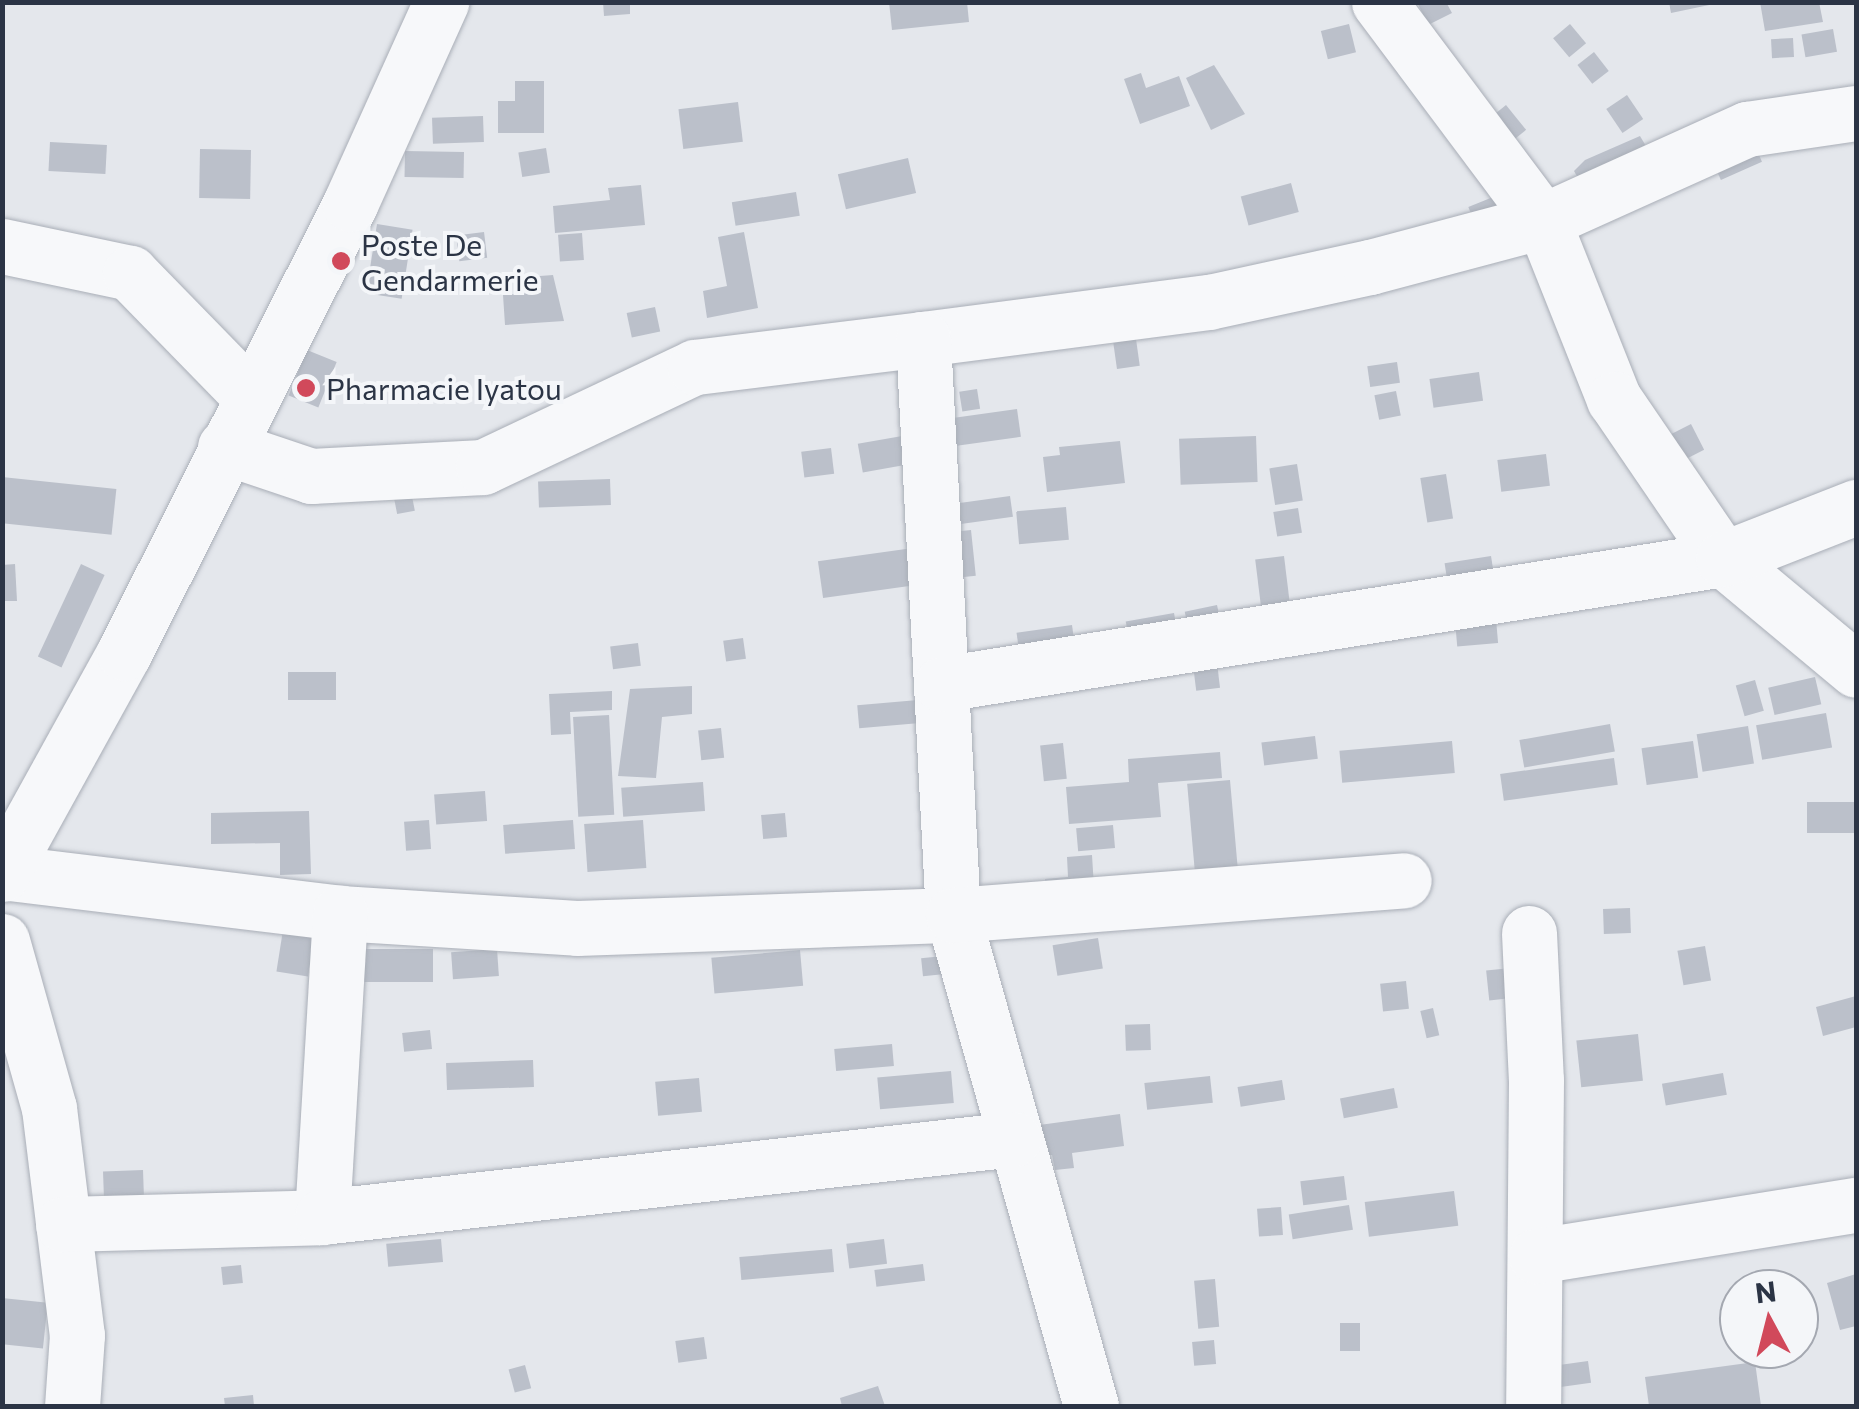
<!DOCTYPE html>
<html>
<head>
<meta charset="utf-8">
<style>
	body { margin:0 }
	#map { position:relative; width:1859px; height:1409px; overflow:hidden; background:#e4e7ec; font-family:Commissioner,sans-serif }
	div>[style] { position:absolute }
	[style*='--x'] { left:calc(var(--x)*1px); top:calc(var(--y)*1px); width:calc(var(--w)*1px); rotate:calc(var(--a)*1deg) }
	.building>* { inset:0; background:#bbc0ca; transform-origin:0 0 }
	.roads { filter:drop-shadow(0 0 2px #a9aeb7) drop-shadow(0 0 2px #a9aeb7) }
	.minor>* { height:55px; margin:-27.5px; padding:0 27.5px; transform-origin:27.5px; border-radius:27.5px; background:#f7f8fa }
	.dots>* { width:28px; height:28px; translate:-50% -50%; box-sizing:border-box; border:5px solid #f4f6f9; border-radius:50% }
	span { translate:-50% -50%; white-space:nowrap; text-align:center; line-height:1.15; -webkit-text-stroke:8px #f4f6f9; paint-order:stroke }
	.poi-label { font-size:30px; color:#2b3445 }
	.left { translate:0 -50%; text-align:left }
	.frame { position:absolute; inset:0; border:5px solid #2b3445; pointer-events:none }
	.north { position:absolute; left:1719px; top:1269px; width:100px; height:100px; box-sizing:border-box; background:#f4f6f9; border:2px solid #a4a8b1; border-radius:50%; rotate:353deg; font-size:28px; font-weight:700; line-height:40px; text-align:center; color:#2b3445 }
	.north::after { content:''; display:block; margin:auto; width:35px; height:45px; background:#d1495b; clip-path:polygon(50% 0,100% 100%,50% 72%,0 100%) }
</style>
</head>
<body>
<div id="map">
	<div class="building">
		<div style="clip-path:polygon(603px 2px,630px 2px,630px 14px,604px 16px)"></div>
		<div style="clip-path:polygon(889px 2px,967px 2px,969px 22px,892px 30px)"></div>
		<div style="clip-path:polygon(1417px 2px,1446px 2px,1452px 13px,1428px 25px)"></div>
		<div style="clip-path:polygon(1669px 2px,1714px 2px,1714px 4px,1671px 13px)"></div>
		<div style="clip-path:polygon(1760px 2px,1819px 2px,1823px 22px,1765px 31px)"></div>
		<div style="left:1349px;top:24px;width:29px;height:29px;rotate:76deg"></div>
		<div style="left:1570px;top:24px;width:25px;height:22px;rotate:50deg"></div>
		<div style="left:1833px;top:29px;width:23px;height:32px;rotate:80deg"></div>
		<div style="left:1793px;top:38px;width:19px;height:22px;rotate:87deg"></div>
		<div style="left:1594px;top:52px;width:24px;height:21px;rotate:52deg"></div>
		<div style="clip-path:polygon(1214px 65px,1245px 114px,1211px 130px,1186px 78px)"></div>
		<div style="clip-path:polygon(1141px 73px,1146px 88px,1179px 76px,1190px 106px,1140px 124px,1124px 79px)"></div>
		<div style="clip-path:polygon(515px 81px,544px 81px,544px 133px,498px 133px,498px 101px,515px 101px)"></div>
		<div style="left:1627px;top:95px;width:29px;height:25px;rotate:56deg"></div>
		<div style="left:738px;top:102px;width:40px;height:60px;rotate:83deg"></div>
		<div style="left:1506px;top:105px;width:32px;height:23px;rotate:51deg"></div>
		<div style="left:483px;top:116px;width:26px;height:51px;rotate:88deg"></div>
		<div style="clip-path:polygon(1640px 136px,1656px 163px,1590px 199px,1574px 171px,1585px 160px)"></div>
		<div style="left:1751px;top:137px;width:27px;height:45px;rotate:66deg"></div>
		<div style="left:50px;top:142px;width:57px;height:29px;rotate:3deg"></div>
		<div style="left:546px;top:148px;width:25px;height:28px;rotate:81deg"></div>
		<div style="left:200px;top:149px;width:51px;height:49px;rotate:1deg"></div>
		<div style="left:405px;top:151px;width:59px;height:26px;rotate:1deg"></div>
		<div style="left:908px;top:158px;width:36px;height:72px;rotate:77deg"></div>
		<div style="left:1291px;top:183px;width:30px;height:52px;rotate:75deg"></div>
		<div style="clip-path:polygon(641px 185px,645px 225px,555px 233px,553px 206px,610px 200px,608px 188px)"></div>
		<div style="left:796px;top:192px;width:24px;height:65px;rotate:81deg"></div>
		<div style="left:1498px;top:195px;width:27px;height:32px;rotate:68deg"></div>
		<div style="left:377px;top:224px;width:36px;height:70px;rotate:9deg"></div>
		<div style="left:484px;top:232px;width:26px;height:28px;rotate:83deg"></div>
		<div style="clip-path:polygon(744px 232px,758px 308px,707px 318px,703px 291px,727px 286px,718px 237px)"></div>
		<div style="left:582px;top:233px;width:27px;height:24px;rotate:86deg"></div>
		<div style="clip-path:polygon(553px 275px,564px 321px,505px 325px,503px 295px,529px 293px,527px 277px)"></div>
		<div style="left:655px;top:307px;width:25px;height:29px;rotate:78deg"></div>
		<div style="left:1136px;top:339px;width:27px;height:23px;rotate:82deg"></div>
		<div style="left:307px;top:350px;width:32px;height:49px;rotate:22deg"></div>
		<div style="left:1397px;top:362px;width:21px;height:30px;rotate:82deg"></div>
		<div style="left:1479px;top:372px;width:29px;height:50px;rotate:82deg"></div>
		<div style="left:977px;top:389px;width:20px;height:18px;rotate:81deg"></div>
		<div style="left:1396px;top:391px;width:25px;height:22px;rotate:79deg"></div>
		<div style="left:1017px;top:409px;width:28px;height:81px;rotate:82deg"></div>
		<div style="left:1691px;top:424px;width:29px;height:27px;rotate:63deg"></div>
		<div style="left:908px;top:435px;width:29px;height:51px;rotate:80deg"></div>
		<div style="left:1256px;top:436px;width:46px;height:77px;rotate:88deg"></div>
		<div style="clip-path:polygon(1120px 441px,1125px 483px,1047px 492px,1043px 457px,1060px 455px,1059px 447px)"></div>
		<div style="left:831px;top:448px;width:26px;height:30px;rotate:83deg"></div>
		<div style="left:1546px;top:454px;width:32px;height:49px;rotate:83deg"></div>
		<div style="left:1297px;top:464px;width:37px;height:28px;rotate:81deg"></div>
		<div style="left:1446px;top:474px;width:45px;height:26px;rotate:81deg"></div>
		<div style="left:2px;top:477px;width:115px;height:46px;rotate:6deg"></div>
		<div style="left:610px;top:479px;width:26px;height:72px;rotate:88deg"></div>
		<div style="left:411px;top:491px;width:20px;height:18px;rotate:79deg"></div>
		<div style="left:1010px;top:496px;width:21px;height:67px;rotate:82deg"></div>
		<div style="left:1066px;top:507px;width:33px;height:50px;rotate:85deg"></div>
		<div style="left:1298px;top:508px;width:25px;height:25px;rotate:81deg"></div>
		<div style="left:971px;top:530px;width:46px;height:38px;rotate:84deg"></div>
		<div style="left:913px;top:548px;width:37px;height:96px;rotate:82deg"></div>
		<div style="left:1284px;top:556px;width:48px;height:29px;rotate:83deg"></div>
		<div style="left:1491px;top:556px;width:38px;height:47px;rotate:81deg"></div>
		<div style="clip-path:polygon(15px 564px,17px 601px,2px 601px,2px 565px)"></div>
		<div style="left:81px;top:564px;width:26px;height:102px;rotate:25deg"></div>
		<div style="left:1217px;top:605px;width:25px;height:33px;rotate:78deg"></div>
		<div style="left:1174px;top:613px;width:29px;height:49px;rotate:80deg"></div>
		<div style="left:1496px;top:619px;width:24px;height:41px;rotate:85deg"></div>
		<div style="left:1072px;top:625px;width:34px;height:56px;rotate:82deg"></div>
		<div style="left:743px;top:638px;width:21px;height:20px;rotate:82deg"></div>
		<div style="left:638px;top:643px;width:23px;height:28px;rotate:83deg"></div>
		<div style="left:1217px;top:663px;width:25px;height:24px;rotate:83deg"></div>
		<div style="left:336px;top:672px;width:28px;height:48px;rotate:90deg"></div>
		<div style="left:1815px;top:677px;width:28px;height:48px;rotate:77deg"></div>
		<div style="left:1755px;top:680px;width:32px;height:20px;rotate:74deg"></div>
		<div style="clip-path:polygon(692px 686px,692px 714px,662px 717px,656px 778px,618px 776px,630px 689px)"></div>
		<div style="clip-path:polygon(612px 691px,612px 710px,570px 712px,571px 734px,551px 735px,549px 694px)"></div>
		<div style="left:918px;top:700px;width:23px;height:61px;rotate:85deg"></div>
		<div style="left:1826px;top:713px;width:35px;height:71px;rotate:80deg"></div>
		<div style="left:609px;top:715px;width:100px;height:36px;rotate:87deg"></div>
		<div style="left:1610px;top:724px;width:28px;height:92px;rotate:80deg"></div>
		<div style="left:1748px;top:726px;width:38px;height:52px;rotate:81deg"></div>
		<div style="left:721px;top:728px;width:30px;height:23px;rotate:84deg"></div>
		<div style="left:1315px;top:736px;width:23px;height:54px;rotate:83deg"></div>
		<div style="left:1452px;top:741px;width:32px;height:113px;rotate:85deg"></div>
		<div style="left:1693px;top:741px;width:37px;height:52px;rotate:82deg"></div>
		<div style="left:1063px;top:743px;width:36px;height:23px;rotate:84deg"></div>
		<div style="clip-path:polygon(1220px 752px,1222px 778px,1158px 783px,1161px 817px,1069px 824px,1066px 787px,1129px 782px,1128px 759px)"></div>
		<div style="left:1614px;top:758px;width:27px;height:115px;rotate:82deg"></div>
		<div style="left:1230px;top:780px;width:107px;height:43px;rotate:85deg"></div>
		<div style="left:703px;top:782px;width:29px;height:82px;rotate:86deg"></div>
		<div style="left:485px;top:791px;width:30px;height:51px;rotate:86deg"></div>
		<div style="left:1856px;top:802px;width:31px;height:49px;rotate:90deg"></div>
		<div style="clip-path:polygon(309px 811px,311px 874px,280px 875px,280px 843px,211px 844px,211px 813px)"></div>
		<div style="left:785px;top:813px;width:24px;height:24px;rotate:85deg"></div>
		<div style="left:429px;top:820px;width:29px;height:25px;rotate:86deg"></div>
		<div style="left:573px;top:820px;width:29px;height:70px;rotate:86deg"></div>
		<div style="left:643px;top:820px;width:48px;height:59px;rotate:86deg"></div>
		<div style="left:1113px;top:825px;width:23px;height:37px;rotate:85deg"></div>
		<div style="clip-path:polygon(1092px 855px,1095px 903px,1047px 906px,1045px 879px,1068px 877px,1067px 857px)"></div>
		<div style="left:1630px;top:908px;width:25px;height:27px;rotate:88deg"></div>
		<div style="left:283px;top:930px;width:32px;height:42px;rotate:9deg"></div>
		<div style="left:1098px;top:938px;width:31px;height:46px;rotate:81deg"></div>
		<div style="left:1705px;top:946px;width:35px;height:28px;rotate:80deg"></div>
		<div style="left:360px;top:949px;width:73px;height:33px"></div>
		<div style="left:497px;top:949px;width:27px;height:46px;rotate:86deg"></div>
		<div style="left:800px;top:950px;width:36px;height:89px;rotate:85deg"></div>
		<div style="left:943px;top:956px;width:18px;height:22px;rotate:84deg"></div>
		<div style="left:1511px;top:968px;width:30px;height:25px;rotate:84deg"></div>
		<div style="left:1406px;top:981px;width:28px;height:26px;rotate:84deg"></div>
		<div style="clip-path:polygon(1856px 996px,1856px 1027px,1823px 1036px,1816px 1007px)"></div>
		<div style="left:1433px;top:1008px;width:28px;height:13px;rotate:77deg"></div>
		<div style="left:1150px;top:1024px;width:26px;height:25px;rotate:88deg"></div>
		<div style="left:430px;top:1030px;width:19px;height:28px;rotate:84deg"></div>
		<div style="left:1638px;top:1034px;width:47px;height:62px;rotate:84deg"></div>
		<div style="left:892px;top:1044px;width:22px;height:58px;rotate:85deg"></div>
		<div style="left:533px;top:1060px;width:27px;height:87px;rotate:88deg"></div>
		<div style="left:951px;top:1071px;width:32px;height:74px;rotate:85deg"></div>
		<div style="left:1723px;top:1073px;width:22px;height:62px;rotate:80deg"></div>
		<div style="left:1210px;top:1076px;width:27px;height:66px;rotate:84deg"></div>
		<div style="left:699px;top:1078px;width:34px;height:44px;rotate:85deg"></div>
		<div style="left:1282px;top:1080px;width:20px;height:45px;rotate:81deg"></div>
		<div style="left:1394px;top:1088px;width:20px;height:55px;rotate:79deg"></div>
		<div style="clip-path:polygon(1120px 1114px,1124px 1146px,1072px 1153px,1074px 1168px,1055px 1170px,1052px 1155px,1036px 1157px,1032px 1126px)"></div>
		<div style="left:143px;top:1170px;width:60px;height:40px;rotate:88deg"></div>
		<div style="left:1344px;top:1176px;width:24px;height:44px;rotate:83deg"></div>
		<div style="left:1454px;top:1191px;width:35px;height:90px;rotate:83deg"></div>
		<div style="left:1349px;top:1205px;width:25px;height:61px;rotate:81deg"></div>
		<div style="left:1281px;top:1207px;width:28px;height:24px;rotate:86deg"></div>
		<div style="left:441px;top:1239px;width:23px;height:55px;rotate:85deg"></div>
		<div style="left:884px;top:1239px;width:25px;height:38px;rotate:83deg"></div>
		<div style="left:832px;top:1249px;width:23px;height:93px;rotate:85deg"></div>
		<div style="left:923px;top:1264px;width:17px;height:49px;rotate:83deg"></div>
		<div style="left:241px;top:1265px;width:18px;height:20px;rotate:84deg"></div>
		<div style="clip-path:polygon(1856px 1274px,1856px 1326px,1840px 1330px,1827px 1283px)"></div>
		<div style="left:1215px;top:1279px;width:48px;height:21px;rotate:85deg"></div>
		<div style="left:2px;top:1298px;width:46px;height:46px;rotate:6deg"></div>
		<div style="left:1340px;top:1323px;width:20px;height:28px"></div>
		<div style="left:704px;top:1337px;width:22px;height:29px;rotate:82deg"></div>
		<div style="left:1214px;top:1340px;width:24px;height:22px;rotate:85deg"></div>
		<div style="left:1588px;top:1361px;width:22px;height:38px;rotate:82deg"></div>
		<div style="clip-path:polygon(1755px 1362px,1761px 1406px,1649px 1406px,1645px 1377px)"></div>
		<div style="left:525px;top:1365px;width:24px;height:17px;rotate:75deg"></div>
		<div style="clip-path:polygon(878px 1386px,885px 1406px,842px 1406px,840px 1398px)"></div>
		<div style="clip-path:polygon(253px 1395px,254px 1406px,225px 1406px,224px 1398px)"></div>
	</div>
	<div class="roads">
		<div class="minor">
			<div style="--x:1379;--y:2;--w:274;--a:53.2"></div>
			<div style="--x:1543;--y:221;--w:192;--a:68.3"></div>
			<div style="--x:1614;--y:399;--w:194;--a:55.7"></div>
			<div style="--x:1723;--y:559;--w:173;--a:39.8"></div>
			<div style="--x:2;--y:246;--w:131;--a:11.9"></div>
			<div style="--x:130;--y:273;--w:173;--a:45.7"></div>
			<div style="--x:923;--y:339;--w:288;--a:-7.4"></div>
			<div style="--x:1209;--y:302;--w:165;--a:-12.3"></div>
			<div style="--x:1370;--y:267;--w:179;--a:-14.9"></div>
			<div style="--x:1543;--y:221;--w:224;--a:-24.3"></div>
			<div style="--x:1747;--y:129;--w:110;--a:-8.4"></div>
			<div style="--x:225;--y:447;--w:91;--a:18.6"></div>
			<div style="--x:311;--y:476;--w:172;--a:-3"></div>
			<div style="--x:483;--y:467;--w:234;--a:-25.3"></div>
			<div style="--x:695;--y:367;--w:230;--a:-7"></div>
			<div style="--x:923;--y:339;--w:577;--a:87.02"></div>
			<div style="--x:953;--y:915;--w:510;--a:74.3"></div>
			<div style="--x:942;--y:684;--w:791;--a:-9.09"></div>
			<div style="--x:1723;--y:559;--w:143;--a:-21.4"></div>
			<div style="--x:2;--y:872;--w:340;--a:6.9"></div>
			<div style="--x:340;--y:913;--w:237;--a:3.6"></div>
			<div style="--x:577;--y:928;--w:376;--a:-2"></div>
			<div style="--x:953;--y:915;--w:452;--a:-4.4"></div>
			<div style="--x:2;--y:874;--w:252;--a:-61.1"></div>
			<div style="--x:124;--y:653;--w:503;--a:-63.28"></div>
			<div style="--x:350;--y:204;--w:222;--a:-65.7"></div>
			<div style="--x:1529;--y:933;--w:147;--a:87.3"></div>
			<div style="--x:1536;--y:1080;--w:326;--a:90.5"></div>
			<div style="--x:2;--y:941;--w:173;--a:74.3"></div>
			<div style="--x:49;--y:1108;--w:229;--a:83"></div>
			<div style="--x:77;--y:1335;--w:71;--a:94"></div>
			<div style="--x:322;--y:1217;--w:305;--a:-86.6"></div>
			<div style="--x:63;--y:1224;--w:259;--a:-1.5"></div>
			<div style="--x:322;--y:1217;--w:696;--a:-6.43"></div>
			<div style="--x:1536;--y:1256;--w:324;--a:-9.1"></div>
		</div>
	</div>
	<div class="dots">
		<div style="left:341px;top:261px;background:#d1495b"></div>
		<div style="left:306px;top:388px;background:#d1495b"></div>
	</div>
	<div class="poi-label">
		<span class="left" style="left:361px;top:261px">Poste De<br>Gendarmerie</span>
		<span class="left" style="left:326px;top:388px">Pharmacie Iyatou</span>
	</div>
	<div class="frame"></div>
	<div class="north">N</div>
</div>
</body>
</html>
